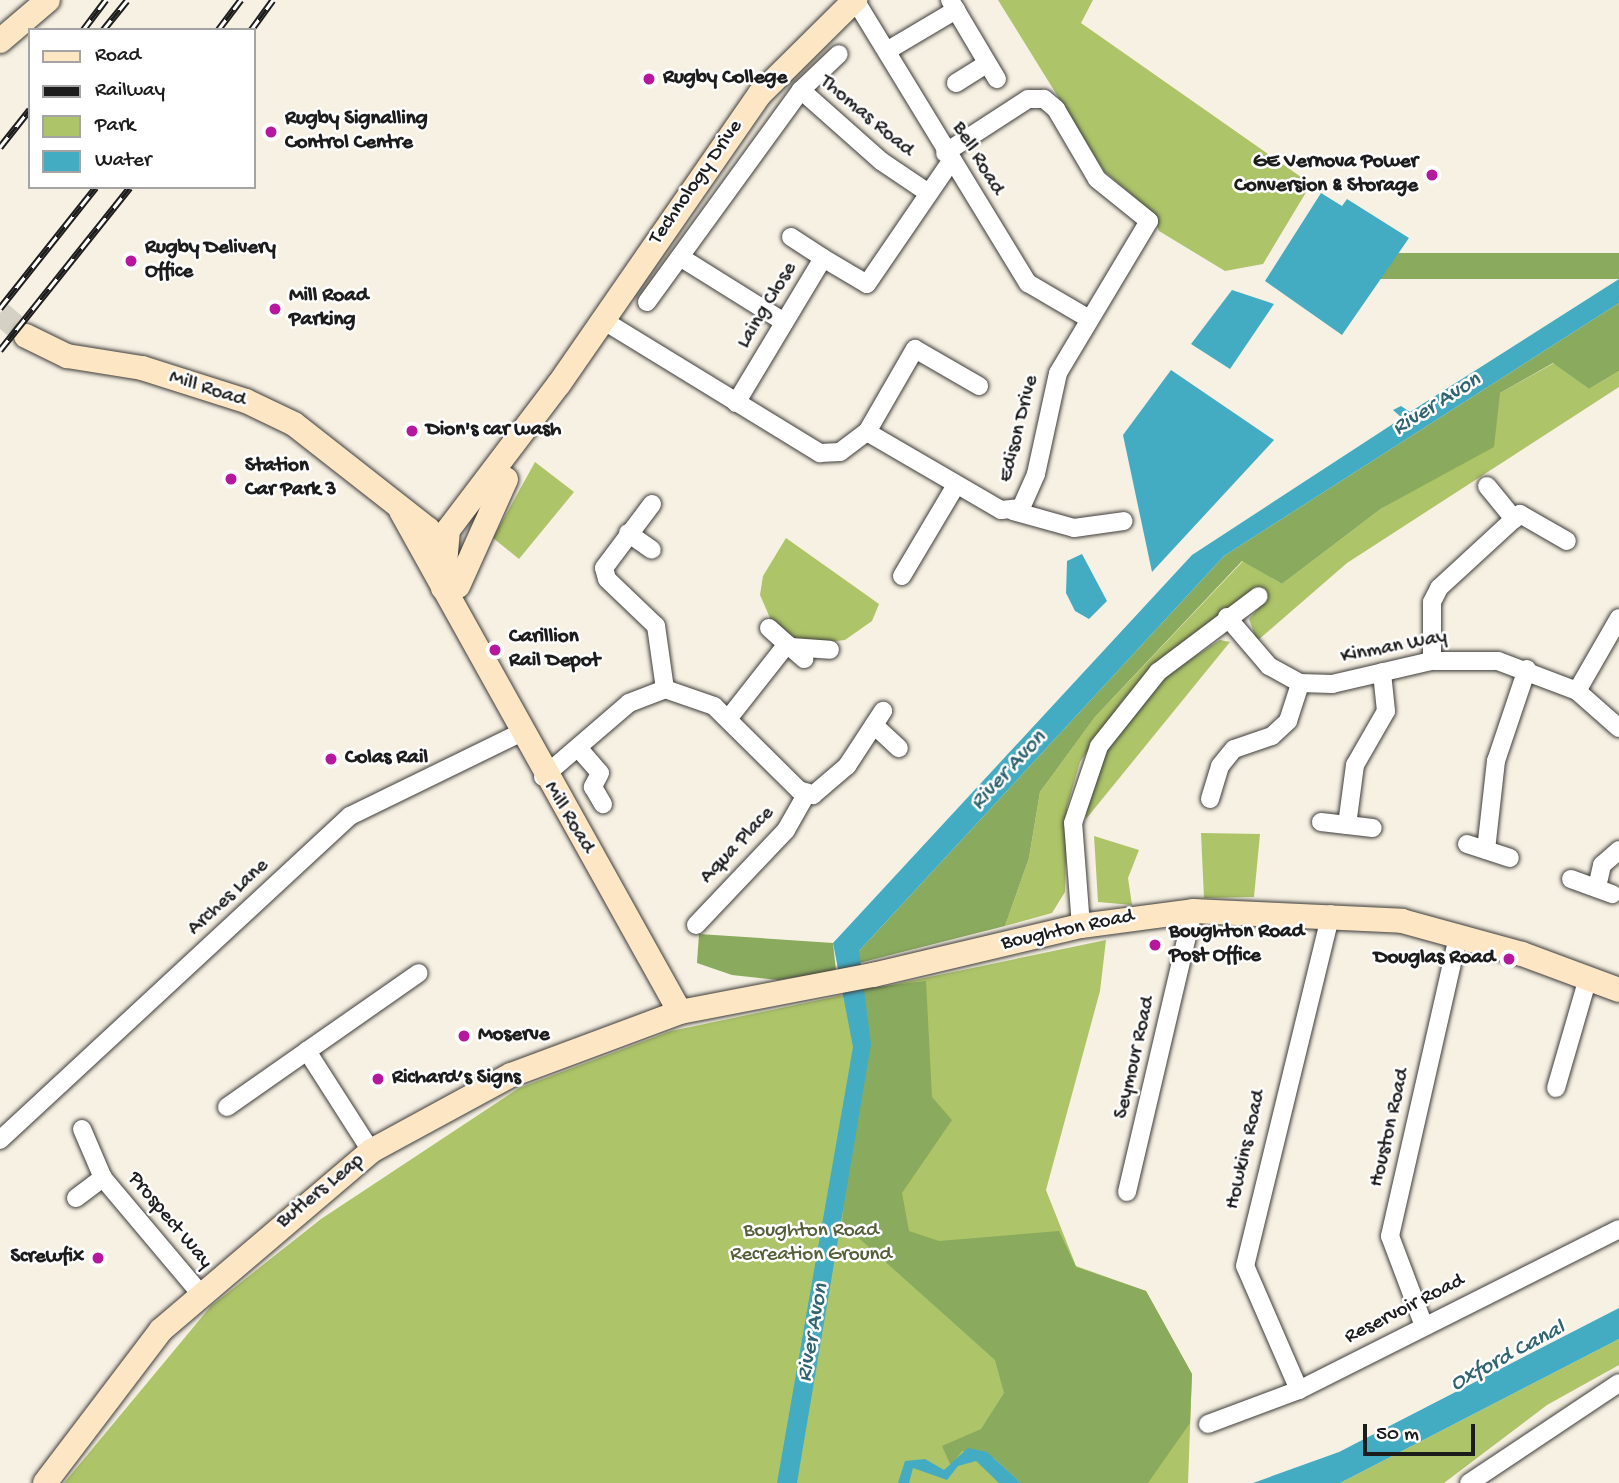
<!DOCTYPE html>
<html>
<head>
<meta charset="utf-8">
<style>
	body { margin:0 }
	#map { position:relative; width:1619px; height:1483px; overflow:hidden; background:#f7f1e3; font-family:"Gochi Hand",sans-serif }
	div>[style] { position:absolute }
	[style*='--x'] { left:calc(var(--x)*1px); top:calc(var(--y)*1px); width:calc(var(--w)*1px); rotate:calc(var(--a)*1deg) }
	.green>* { inset:0; background:#adc469 }
	.forest>* { inset:0; background:#8aaa5d; transform-origin:0 0 }
	.water>* { inset:0; background:#43acc3 }
	.secondary-tunnel>* { height:24px; margin-top:-12px; transform-origin:0; background:repeating-linear-gradient(90deg,#d6d1c5 0 24px,transparent 0 36px) }
	.roads { filter:drop-shadow(0 0 2px #3d3c3a) drop-shadow(0 0 2px #3d3c3a) }
	.street>* { height:18px; margin:-9px; padding:0 9px; transform-origin:9px; border-radius:9px; background:#fff }
	.secondary>* { height:24px; margin:-12px; padding:0 12px; transform-origin:12px; border-radius:12px; background:#fce6c4 }
	.rail>* { height:7px; margin-top:-3.5px; transform-origin:0; background:repeating-linear-gradient(90deg,#fff 0 13px,#1c1c1c 0 26px); box-sizing:border-box; border-block:2px solid #1c1c1c }
	.dots>* { width:19px; height:19px; translate:-50% -50%; box-sizing:border-box; border:4px solid #fff; border-radius:50% }
	span { translate:-50% -50%; white-space:nowrap; text-align:center; line-height:1.15; -webkit-text-stroke:5px #fff; paint-order:stroke }
	.poi-label { font-size:21px; color:#1c1c1c; font-weight:700 }
	.left { translate:0 -50%; text-align:left }
	.right { translate:-100% -50%; text-align:right }
	.street-label { font-size:21px; color:#1c1c1c }
	.park-label { font-size:21px; color:#565f3b }
	.water-label { font-size:23px; color:#306470; font-style:italic }
	.legend { position:absolute; left:28px; top:28px; width:228px; height:161px; box-sizing:border-box; background:#fff; border:2px solid #a4a4a4; margin:0; padding:9px 12px; list-style:none; font-size:21px; color:#1c1c1c }
	.legend li { display:flex; align-items:center; gap:14px; height:35px }
	.legend b { width:35px; border:2px solid #a4a4a4 }
	.scale { position:absolute; left:1363px; top:1424px; width:112px; height:32px; box-sizing:border-box; border:4px solid #1c1c1c; border-top:0; padding-left:9px; font-size:21px; line-height:24px; white-space:nowrap; color:#1c1c1c; -webkit-text-stroke:5px #fff; paint-order:stroke }
</style>
</head>
<body>
<div id="map">
	<div class="green">
		<div style="clip-path:polygon(998px 0,1093px 0,1081px 23px,1311px 184px,1263px 264px,1225px 271px,1159px 231px,1151px 211px,1104px 171px)"></div>
		<div style="clip-path:polygon(1554px 363px,1589px 389px,1619px 371px,1619px 387px,1347px 563px,1257px 641px,1249px 619px,1266px 600px,1259px 587px,1170px 653px,1122px 701px,1080px 762px,1067px 807px,1065px 892px,1052px 913px,1005px 926px,1029px 858px,1040px 792px,1095px 717px,1243px 561px,1282px 584px,1382px 508px,1500px 393px)"></div>
		<div style="clip-path:polygon(535px 462px,574px 492px,519px 559px,493px 538px)"></div>
		<div style="clip-path:polygon(786px 538px,879px 604px,872px 621px,845px 640px,803px 645px,770px 618px,760px 595px,763px 576px)"></div>
		<div style="clip-path:polygon(1220px 640px,1230px 642px,1086px 819px,1088px 789px,1101px 752px,1161px 679px)"></div>
		<div style="clip-path:polygon(1201px 833px,1260px 834px,1254px 897px,1204px 898px)"></div>
		<div style="clip-path:polygon(1094px 836px,1139px 850px,1128px 878px,1132px 905px,1098px 902px)"></div>
		<div style="clip-path:polygon(1106px 940px,1100px 991px,1046px 1190px,1076px 1266px,1146px 1291px,1192px 1374px,1188px 1483px,64px 1483px,211px 1306px,321px 1219px,519px 1088px,671px 1031px)"></div>
		<div style="clip-path:polygon(1619px 1339px,1619px 1365px,1547px 1405px,1444px 1483px,1340px 1483px)"></div>
	</div>
	<div class="forest">
		<div style="left:1619px;top:253px;width:26px;height:267px;rotate:90deg"></div>
		<div style="clip-path:polygon(1619px 303px,1619px 371px,1589px 389px,1553px 363px,1500px 393px,1494px 447px,1382px 508px,1282px 584px,1242px 561px,1095px 717px,1040px 792px,1029px 858px,1005px 926px,859px 963px,859px 951px,1224px 556px)"></div>
		<div style="clip-path:polygon(699px 934px,833px 943px,836px 971px,778px 980px,732px 975px,697px 963px)"></div>
		<div style="clip-path:polygon(926px 981px,932px 1097px,952px 1120px,902px 1193px,909px 1231px,939px 1241px,1059px 1231px,1076px 1267px,1146px 1291px,1192px 1374px,1190px 1423px,1148px 1483px,1021px 1483px,994px 1458px,962px 1451px,951px 1466px,942px 1446px,981px 1429px,1004px 1393px,995px 1360px,842px 1223px,862px 989px)"></div>
	</div>
	<div class="water">
		<div style="clip-path:polygon(1321px 193px,1342px 206px,1347px 199px,1409px 238px,1342px 335px,1265px 281px)"></div>
		<div style="clip-path:polygon(1619px 279px,1619px 303px,1224px 556px,859px 951px,871px 1044px,797px 1483px,777px 1483px,853px 1047px,833px 943px,1192px 555px,1402px 418px,1393px 410px,1401px 406px,1410px 412px)"></div>
		<div style="clip-path:polygon(1232px 290px,1274px 304px,1230px 369px,1191px 344px)"></div>
		<div style="clip-path:polygon(1171px 370px,1274px 440px,1152px 572px,1123px 435px)"></div>
		<div style="clip-path:polygon(1082px 554px,1107px 601px,1089px 619px,1075px 611px,1066px 593px,1067px 561px)"></div>
		<div style="clip-path:polygon(1619px 1308px,1619px 1339px,1340px 1483px,1253px 1483px,1339px 1452px)"></div>
		<div style="clip-path:polygon(968px 1448px,987px 1452px,1021px 1483px,999px 1483px,976px 1461px,958px 1466px,947px 1480px,913px 1468px,909px 1483px,898px 1483px,905px 1461px,925px 1459px,944px 1470px)"></div>
	</div>
	<div class="secondary-tunnel">
		<div style="--x:0;--y:313;--w:35;--a:41"></div>
	</div>
	<div class="roads">
		<div class="street">
			<div style="--x:855;--y:0;--w:332;--a:58.6"></div>
			<div style="--x:1028;--y:283;--w:67;--a:30.4"></div>
			<div style="--x:950;--y:0;--w:92;--a:59.3"></div>
			<div style="--x:890;--y:49;--w:77;--a:-30.6"></div>
			<div style="--x:956;--y:83;--w:36;--a:-32"></div>
			<div style="--x:801;--y:90;--w:52;--a:-43.5"></div>
			<div style="--x:791;--y:237;--w:38;--a:33"></div>
			<div style="--x:680;--y:257;--w:123;--a:32"></div>
			<div style="--x:647;--y:302;--w:262;--a:-54"></div>
			<div style="--x:801;--y:90;--w:107;--a:41.6"></div>
			<div style="--x:881;--y:161;--w:55;--a:34"></div>
			<div style="--x:601;--y:319;--w:257;--a:31.5"></div>
			<div style="--x:820;--y:453;--w:20;--a:-3"></div>
			<div style="--x:840;--y:452;--w:34;--a:-37"></div>
			<div style="--x:867;--y:432;--w:155;--a:30.2"></div>
			<div style="--x:1001;--y:510;--w:20;--a:-6"></div>
			<div style="--x:1021;--y:508;--w:37;--a:-66"></div>
			<div style="--x:1036;--y:474;--w:103;--a:-77.7"></div>
			<div style="--x:1058;--y:373;--w:177;--a:-59.1"></div>
			<div style="--x:1149;--y:221;--w:67;--a:-141.1"></div>
			<div style="--x:1097;--y:179;--w:81;--a:-120.4"></div>
			<div style="--x:1056;--y:109;--w:16;--a:-140"></div>
			<div style="--x:1044;--y:99;--w:16;--a:180"></div>
			<div style="--x:1028;--y:99;--w:99;--a:147"></div>
			<div style="--x:736;--y:403;--w:169;--a:-59"></div>
			<div style="--x:823;--y:258;--w:51;--a:30.6"></div>
			<div style="--x:867;--y:284;--w:147;--a:-55.6"></div>
			<div style="--x:867;--y:432;--w:96;--a:-60"></div>
			<div style="--x:915;--y:349;--w:74;--a:30"></div>
			<div style="--x:1487;--y:486;--w:43;--a:50.7"></div>
			<div style="--x:1013;--y:511;--w:63;--a:15.6"></div>
			<div style="--x:1074;--y:528;--w:50;--a:-8"></div>
			<div style="--x:628;--y:533;--w:29;--a:35"></div>
			<div style="--x:902;--y:576;--w:106;--a:-59.3"></div>
			<div style="--x:1227;--y:617;--w:65;--a:49.4"></div>
			<div style="--x:1269;--y:666;--w:35;--a:29"></div>
			<div style="--x:1300;--y:683;--w:32;--a:2"></div>
			<div style="--x:1332;--y:684;--w:103;--a:-13"></div>
			<div style="--x:1432;--y:661;--w:66;--a:0"></div>
			<div style="--x:1498;--y:661;--w:85;--a:20.8"></div>
			<div style="--x:1577;--y:691;--w:56;--a:41.4"></div>
			<div style="--x:769;--y:628;--w:24;--a:42"></div>
			<div style="--x:791;--y:647;--w:39;--a:4"></div>
			<div style="--x:1432;--y:661;--w:59;--a:-90"></div>
			<div style="--x:1432;--y:602;--w:16;--a:-63"></div>
			<div style="--x:1439;--y:588;--w:102;--a:-42.6"></div>
			<div style="--x:1514;--y:519;--w:8;--a:-40"></div>
			<div style="--x:1520;--y:514;--w:54;--a:29.9"></div>
			<div style="--x:665;--y:689;--w:52;--a:19.1"></div>
			<div style="--x:714;--y:706;--w:120;--a:44.7"></div>
			<div style="--x:799;--y:790;--w:15;--a:20"></div>
			<div style="--x:813;--y:795;--w:45;--a:-40.5"></div>
			<div style="--x:847;--y:766;--w:66;--a:-56.8"></div>
			<div style="--x:1577;--y:691;--w:84;--a:-60.1"></div>
			<div style="--x:728;--y:719;--w:95;--a:-51.8"></div>
			<div style="--x:787;--y:644;--w:23;--a:41"></div>
			<div style="--x:874;--y:725;--w:34;--a:43"></div>
			<div style="--x:580;--y:750;--w:30;--a:49"></div>
			<div style="--x:600;--y:773;--w:16;--a:117"></div>
			<div style="--x:593;--y:787;--w:20;--a:60"></div>
			<div style="--x:543;--y:777;--w:113;--a:-40.7"></div>
			<div style="--x:629;--y:703;--w:39;--a:-21"></div>
			<div style="--x:665;--y:689;--w:64;--a:-98.1"></div>
			<div style="--x:656;--y:626;--w:68;--a:-136.2"></div>
			<div style="--x:607;--y:579;--w:11;--a:-105"></div>
			<div style="--x:604;--y:568;--w:80;--a:-53.1"></div>
			<div style="--x:1210;--y:799;--w:34;--a:-73"></div>
			<div style="--x:1220;--y:766;--w:22;--a:-51"></div>
			<div style="--x:1234;--y:749;--w:40;--a:-18.9"></div>
			<div style="--x:1272;--y:736;--w:22;--a:-43"></div>
			<div style="--x:1288;--y:721;--w:40;--a:-72"></div>
			<div style="--x:1321;--y:822;--w:52;--a:6.6"></div>
			<div style="--x:1347;--y:825;--w:61;--a:-82.4"></div>
			<div style="--x:1355;--y:765;--w:62;--a:-60.1"></div>
			<div style="--x:1386;--y:711;--w:39;--a:-96"></div>
			<div style="--x:1467;--y:844;--w:45;--a:18"></div>
			<div style="--x:1486;--y:850;--w:90;--a:-83.6"></div>
			<div style="--x:1496;--y:761;--w:97;--a:-71.4"></div>
			<div style="--x:1571;--y:879;--w:44;--a:20.1"></div>
			<div style="--x:1597;--y:887;--w:23;--a:-77"></div>
			<div style="--x:1602;--y:865;--w:23;--a:-41"></div>
			<div style="--x:696;--y:925;--w:131;--a:-46.5"></div>
			<div style="--x:786;--y:830;--w:43;--a:-60.4"></div>
			<div style="--x:1081;--y:926;--w:103;--a:-94.4"></div>
			<div style="--x:1073;--y:823;--w:81;--a:-71.3"></div>
			<div style="--x:1099;--y:746;--w:95;--a:-51.4"></div>
			<div style="--x:1158;--y:672;--w:126;--a:-37"></div>
			<div style="--x:1556;--y:1088;--w:115;--a:-73.8"></div>
			<div style="--x:227;--y:1107;--w:98;--a:-35"></div>
			<div style="--x:82;--y:1129;--w:53;--a:66.8"></div>
			<div style="--x:103;--y:1178;--w:150;--a:49.9"></div>
			<div style="--x:0;--y:1140;--w:477;--a:-42.8"></div>
			<div style="--x:350;--y:816;--w:189;--a:-26"></div>
			<div style="--x:371;--y:1151;--w:119;--a:-122.6"></div>
			<div style="--x:307;--y:1051;--w:136;--a:-34.9"></div>
			<div style="--x:1127;--y:1192;--w:289;--a:-76.8"></div>
			<div style="--x:76;--y:1198;--w:34;--a:-37"></div>
			<div style="--x:1424;--y:1326;--w:96;--a:-110.7"></div>
			<div style="--x:1390;--y:1236;--w:308;--a:-77.2"></div>
			<div style="--x:1299;--y:1390;--w:135;--a:-113.5"></div>
			<div style="--x:1245;--y:1266;--w:362;--a:-76.3"></div>
			<div style="--x:1208;--y:1424;--w:97;--a:-20.5"></div>
			<div style="--x:1299;--y:1390;--w:358;--a:-26.7"></div>
			<div style="--x:1469;--y:1483;--w:180;--a:-33.7"></div>
		</div>
		<div class="secondary">
			<div style="--x:0;--y:41;--w:63;--a:-40.5"></div>
			<div style="--x:26;--y:336;--w:46;--a:26"></div>
			<div style="--x:67;--y:356;--w:76;--a:9.1"></div>
			<div style="--x:142;--y:368;--w:109;--a:17.6"></div>
			<div style="--x:246;--y:401;--w:53;--a:25.6"></div>
			<div style="--x:294;--y:424;--w:170;--a:38.1"></div>
			<div style="--x:428;--y:529;--w:36;--a:62"></div>
			<div style="--x:401;--y:511;--w:573;--a:60.89"></div>
			<div style="--x:458;--y:586;--w:117;--a:-65.8"></div>
			<div style="--x:443;--y:588;--w:58;--a:-85.1"></div>
			<div style="--x:448;--y:530;--w:183;--a:-52.8"></div>
			<div style="--x:559;--y:384;--w:353;--a:-55.3"></div>
			<div style="--x:760;--y:94;--w:134;--a:-44.7"></div>
			<div style="--x:45;--y:1483;--w:192;--a:-52.8"></div>
			<div style="--x:161;--y:1330;--w:276;--a:-40.4"></div>
			<div style="--x:371;--y:1151;--w:159;--a:-28.5"></div>
			<div style="--x:511;--y:1075;--w:180;--a:-20.4"></div>
			<div style="--x:680;--y:1012;--w:197;--a:-10.9"></div>
			<div style="--x:873;--y:975;--w:214;--a:-13.3"></div>
			<div style="--x:1081;--y:926;--w:113;--a:-7.6"></div>
			<div style="--x:1193;--y:911;--w:209;--a:2.7"></div>
			<div style="--x:1402;--y:921;--w:124;--a:15.4"></div>
			<div style="--x:1522;--y:954;--w:103;--a:20.4"></div>
		</div>
	</div>
	<div class="rail">
		<div style="--x:83;--y:30;--w:38;--a:-53"></div>
		<div style="--x:103;--y:30;--w:38;--a:-51"></div>
		<div style="--x:218;--y:30;--w:38;--a:-53"></div>
		<div style="--x:251;--y:30;--w:37;--a:-54"></div>
		<div style="--x:0;--y:147;--w:48;--a:-51.7"></div>
		<div style="--x:0;--y:308;--w:154;--a:-51.6"></div>
		<div style="--x:0;--y:350;--w:208;--a:-51.4"></div>
	</div>
	<div class="dots">
		<div style="left:649px;top:79px;background:#b5179e"></div>
		<div style="left:271px;top:132px;background:#b5179e"></div>
		<div style="left:1432px;top:175px;background:#b5179e"></div>
		<div style="left:131px;top:261px;background:#b5179e"></div>
		<div style="left:275px;top:309px;background:#b5179e"></div>
		<div style="left:412px;top:431px;background:#b5179e"></div>
		<div style="left:231px;top:479px;background:#b5179e"></div>
		<div style="left:495px;top:650px;background:#b5179e"></div>
		<div style="left:331px;top:759px;background:#b5179e"></div>
		<div style="left:1155px;top:945px;background:#b5179e"></div>
		<div style="left:1509px;top:959px;background:#b5179e"></div>
		<div style="left:464px;top:1036px;background:#b5179e"></div>
		<div style="left:378px;top:1079px;background:#b5179e"></div>
		<div style="left:98px;top:1258px;background:#b5179e"></div>
	</div>
	<div class="poi-label">
		<span class="left" style="left:663px;top:79px">Rugby College</span>
		<span class="left" style="left:285px;top:132px">Rugby Signalling<br>Control Centre</span>
		<span class="right" style="left:1418px;top:175px">GE Vernova Power<br>Conversion &amp; Storage</span>
		<span class="left" style="left:145px;top:261px">Rugby Delivery<br>Office</span>
		<span class="left" style="left:289px;top:309px">Mill Road<br>Parking</span>
		<span class="left" style="left:426px;top:431px">Dion's car wash</span>
		<span class="left" style="left:245px;top:479px">Station<br>Car Park 3</span>
		<span class="left" style="left:509px;top:650px">Carillion<br>Rail Depot</span>
		<span class="left" style="left:345px;top:759px">Colas Rail</span>
		<span class="left" style="left:1169px;top:945px">Boughton Road<br>Post Office</span>
		<span class="right" style="left:1495px;top:959px">Douglas Road</span>
		<span class="left" style="left:478px;top:1036px">Moserve</span>
		<span class="left" style="left:392px;top:1079px">Richard’s Signs</span>
		<span class="right" style="left:84px;top:1258px">Screwfix</span>
	</div>
	<div class="street-label">
		<span style="left:866px;top:117px;rotate:40deg">Thomas Road</span>
		<span style="left:977px;top:159px;rotate:59deg">Bell Road</span>
		<span style="left:697px;top:183px;rotate:-55deg">Technology Drive</span>
		<span style="left:768px;top:306px;rotate:-59deg">Laing Close</span>
		<span style="left:207px;top:390px;rotate:18deg">Mill Road</span>
		<span style="left:1020px;top:429px;rotate:-76deg">Edison Drive</span>
		<span style="left:1394px;top:648px;rotate:-11deg">Kinman Way</span>
		<span style="left:568px;top:818px;rotate:59deg">Mill Road</span>
		<span style="left:738px;top:846px;rotate:-47deg">Aqua Place</span>
		<span style="left:229px;top:898px;rotate:-43deg">Arches Lane</span>
		<span style="left:1068px;top:931px;rotate:-12deg">Boughton Road</span>
		<span style="left:1136px;top:1058px;rotate:-77deg">Seymour Road</span>
		<span style="left:1391px;top:1128px;rotate:-77deg">Houston Road</span>
		<span style="left:1247px;top:1150px;rotate:-77deg">Howkins Road</span>
		<span style="left:321px;top:1192px;rotate:-39deg">Butlers Leap</span>
		<span style="left:169px;top:1221px;rotate:50deg">Prospect Way</span>
		<span style="left:1405px;top:1310px;rotate:-27deg">Reservoir Road</span>
	</div>
	<div class="park-label">
		<span style="left:811px;top:1244px">Boughton Road<br>Recreation Ground</span>
	</div>
	<div class="water-label">
		<span style="left:1437px;top:405px;rotate:-32deg">River Avon</span>
		<span style="left:1009px;top:771px;rotate:-47deg">River Avon</span>
		<span style="left:814px;top:1333px;rotate:-80deg">River Avon</span>
		<span style="left:1508px;top:1357px;rotate:-28deg">Oxford Canal</span>
	</div>
	<ul class="legend">
	<li><b style="height:9px;background:#fce6c4"></b>Road</li>
	<li><b style="height:9px;background:#1c1c1c"></b>Railway</li>
	<li><b style="height:19px;background:#adc469"></b>Park</li>
	<li><b style="height:19px;background:#43acc3"></b>Water</li>
	</ul>
	<div class="scale">50 m</div>
</div>
</body>
</html>
